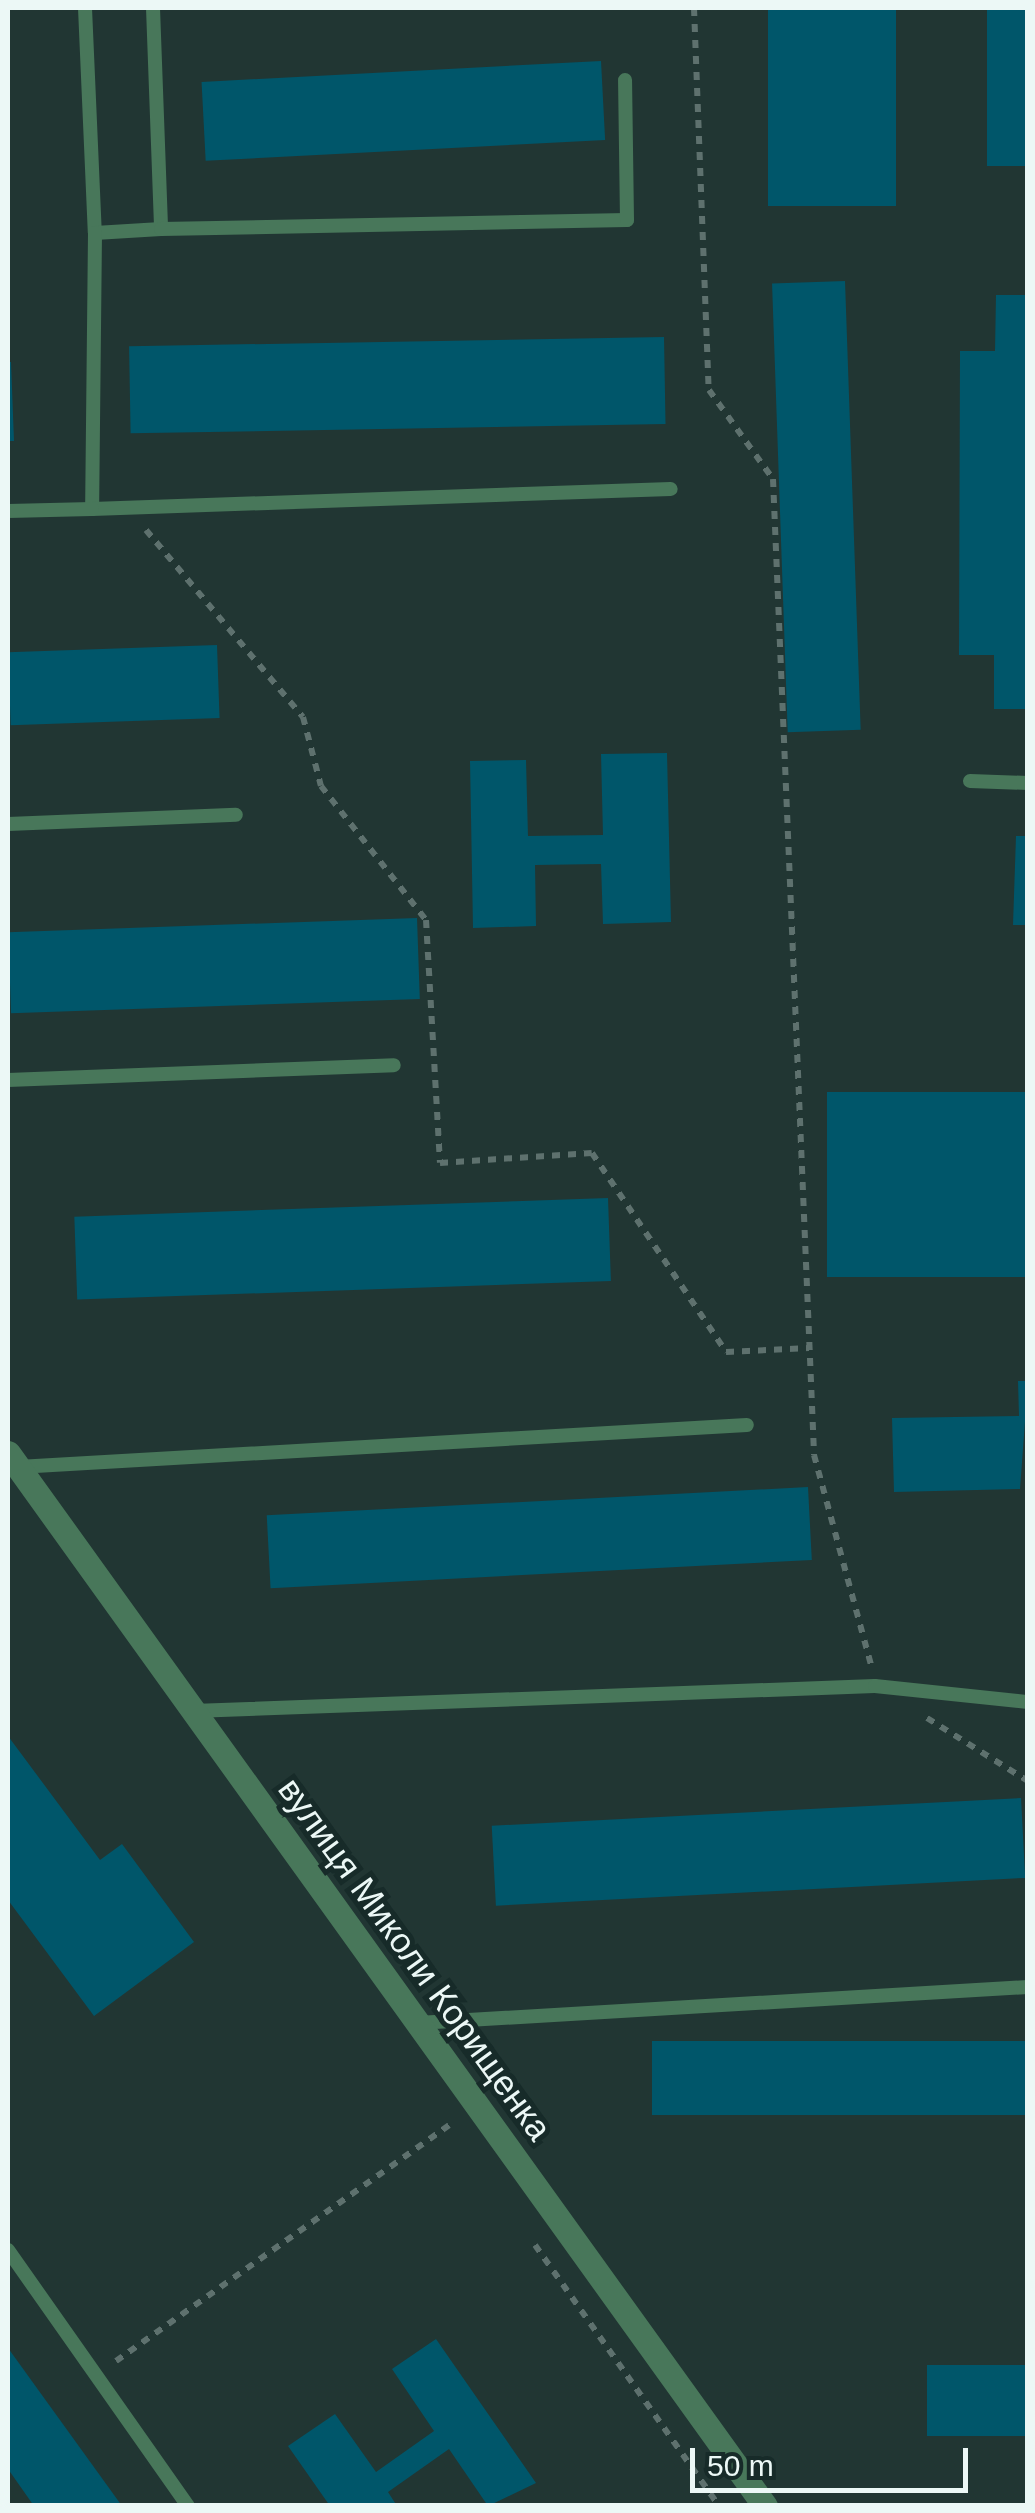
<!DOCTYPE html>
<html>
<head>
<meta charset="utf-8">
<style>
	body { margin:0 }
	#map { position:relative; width:1035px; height:2513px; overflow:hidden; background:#213633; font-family:Helvetica,sans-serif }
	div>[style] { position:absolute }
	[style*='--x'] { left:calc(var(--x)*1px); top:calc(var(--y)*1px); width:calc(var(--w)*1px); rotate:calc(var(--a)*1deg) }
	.building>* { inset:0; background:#00566a; transform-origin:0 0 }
	.path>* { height:6px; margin-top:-3px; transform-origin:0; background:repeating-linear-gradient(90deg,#5e716e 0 8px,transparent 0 16px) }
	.service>* { height:14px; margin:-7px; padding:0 7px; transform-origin:7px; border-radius:7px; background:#48775a }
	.tertiary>* { height:25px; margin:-12.5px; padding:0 12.5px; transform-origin:12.5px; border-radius:12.5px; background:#48775a }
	span { translate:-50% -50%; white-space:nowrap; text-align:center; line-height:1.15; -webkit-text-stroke:10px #172b29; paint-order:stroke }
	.street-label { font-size:35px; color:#ecf8f6 }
	.frame { position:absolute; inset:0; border:10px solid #ecf8f6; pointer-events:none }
	.scale { position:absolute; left:690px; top:2448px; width:278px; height:45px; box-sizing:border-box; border:5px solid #ecf8f6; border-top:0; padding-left:12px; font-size:30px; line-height:35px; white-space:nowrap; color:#ecf8f6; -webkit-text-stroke:8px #172b29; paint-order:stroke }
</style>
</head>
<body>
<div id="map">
	<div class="building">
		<div style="left:768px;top:8px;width:128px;height:198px"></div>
		<div style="left:987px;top:8px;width:41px;height:158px"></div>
		<div style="left:601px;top:61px;width:79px;height:400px;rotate:87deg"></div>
		<div style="left:845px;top:281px;width:449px;height:73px;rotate:88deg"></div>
		<div style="clip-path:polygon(996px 295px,1028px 295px,1028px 709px,994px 709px,994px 655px,959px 655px,960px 351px,995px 351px)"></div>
		<div style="left:664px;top:337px;width:87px;height:535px;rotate:89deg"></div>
		<div style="clip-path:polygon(8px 362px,11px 362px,14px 441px,8px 441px)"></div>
		<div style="left:217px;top:645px;width:73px;height:209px;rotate:88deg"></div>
		<div style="clip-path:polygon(667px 753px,671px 922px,603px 924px,601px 864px,535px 865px,536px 926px,473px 928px,470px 761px,526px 760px,528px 836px,603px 835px,601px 754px)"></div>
		<div style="clip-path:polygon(1016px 836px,1028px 836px,1028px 925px,1013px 925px)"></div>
		<div style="left:417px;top:918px;width:81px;height:409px;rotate:88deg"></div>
		<div style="left:1028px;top:1092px;width:185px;height:201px;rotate:90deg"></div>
		<div style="left:608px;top:1198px;width:83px;height:534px;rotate:88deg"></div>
		<div style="clip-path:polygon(1018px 1381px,1028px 1381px,1020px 1489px,894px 1492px,892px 1418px,1019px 1416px)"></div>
		<div style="left:808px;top:1487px;width:73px;height:542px;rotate:87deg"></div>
		<div style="clip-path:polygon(8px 1736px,100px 1860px,122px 1844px,194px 1942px,94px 2016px,8px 1900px)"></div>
		<div style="left:1021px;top:1798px;width:80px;height:530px;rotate:87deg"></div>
		<div style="left:1028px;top:2041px;width:74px;height:376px;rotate:90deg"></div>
		<div style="clip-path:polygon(436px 2339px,536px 2483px,488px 2506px,449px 2449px,388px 2492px,397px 2506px,330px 2506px,288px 2446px,335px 2414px,376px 2472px,434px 2431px,392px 2369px)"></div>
		<div style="clip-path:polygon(8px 2348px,122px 2506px,34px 2506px,8px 2469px)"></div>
		<div style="left:1028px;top:2365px;width:71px;height:101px;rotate:90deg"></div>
	</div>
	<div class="path">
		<div style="--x:694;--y:8;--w:382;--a:87.8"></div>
		<div style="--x:709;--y:390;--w:110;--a:54.3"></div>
		<div style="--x:773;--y:479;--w:977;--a:87.59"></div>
		<div style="--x:814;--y:1455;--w:218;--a:74.8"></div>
		<div style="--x:146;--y:530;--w:244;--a:50"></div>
		<div style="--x:303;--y:717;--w:71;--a:75.4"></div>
		<div style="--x:321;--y:786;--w:170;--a:51.9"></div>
		<div style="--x:426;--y:920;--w:243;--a:86.7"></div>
		<div style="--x:440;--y:1163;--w:152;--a:-3.8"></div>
		<div style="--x:592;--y:1153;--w:240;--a:56"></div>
		<div style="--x:726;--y:1352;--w:83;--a:-2.8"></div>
		<div style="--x:927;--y:1718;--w:119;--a:32"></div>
		<div style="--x:535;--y:2245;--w:319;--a:54.8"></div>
		<div style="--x:116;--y:2361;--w:408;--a:-35.3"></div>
	</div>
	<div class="service">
		<div style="--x:85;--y:8;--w:225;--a:87.5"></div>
		<div style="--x:95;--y:233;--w:66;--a:-3.5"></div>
		<div style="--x:153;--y:8;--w:221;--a:87.9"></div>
		<div style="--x:161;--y:229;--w:466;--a:-1.1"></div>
		<div style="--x:627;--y:220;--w:140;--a:-90.8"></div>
		<div style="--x:95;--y:233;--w:276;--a:90.6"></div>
		<div style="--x:92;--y:509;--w:579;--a:-1.98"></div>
		<div style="--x:8;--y:511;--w:84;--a:-1.4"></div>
		<div style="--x:970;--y:781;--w:58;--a:2"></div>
		<div style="--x:8;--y:824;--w:228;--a:-2.3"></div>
		<div style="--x:8;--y:1080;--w:386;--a:-2.2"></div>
		<div style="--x:18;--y:1467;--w:730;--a:-3.3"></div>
		<div style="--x:193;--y:1711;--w:682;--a:-2.1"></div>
		<div style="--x:875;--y:1686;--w:154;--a:6"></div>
		<div style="--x:418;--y:2023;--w:611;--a:-3.38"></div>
		<div style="--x:8;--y:2250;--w:313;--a:54.9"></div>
	</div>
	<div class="tertiary">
		<div style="--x:8;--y:1453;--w:1297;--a:54.29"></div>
	</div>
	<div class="street-label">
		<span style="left:415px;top:1959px;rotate:54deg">вулиця Миколи Корищенка</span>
	</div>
	<div class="frame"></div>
	<div class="scale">50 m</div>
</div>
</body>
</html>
